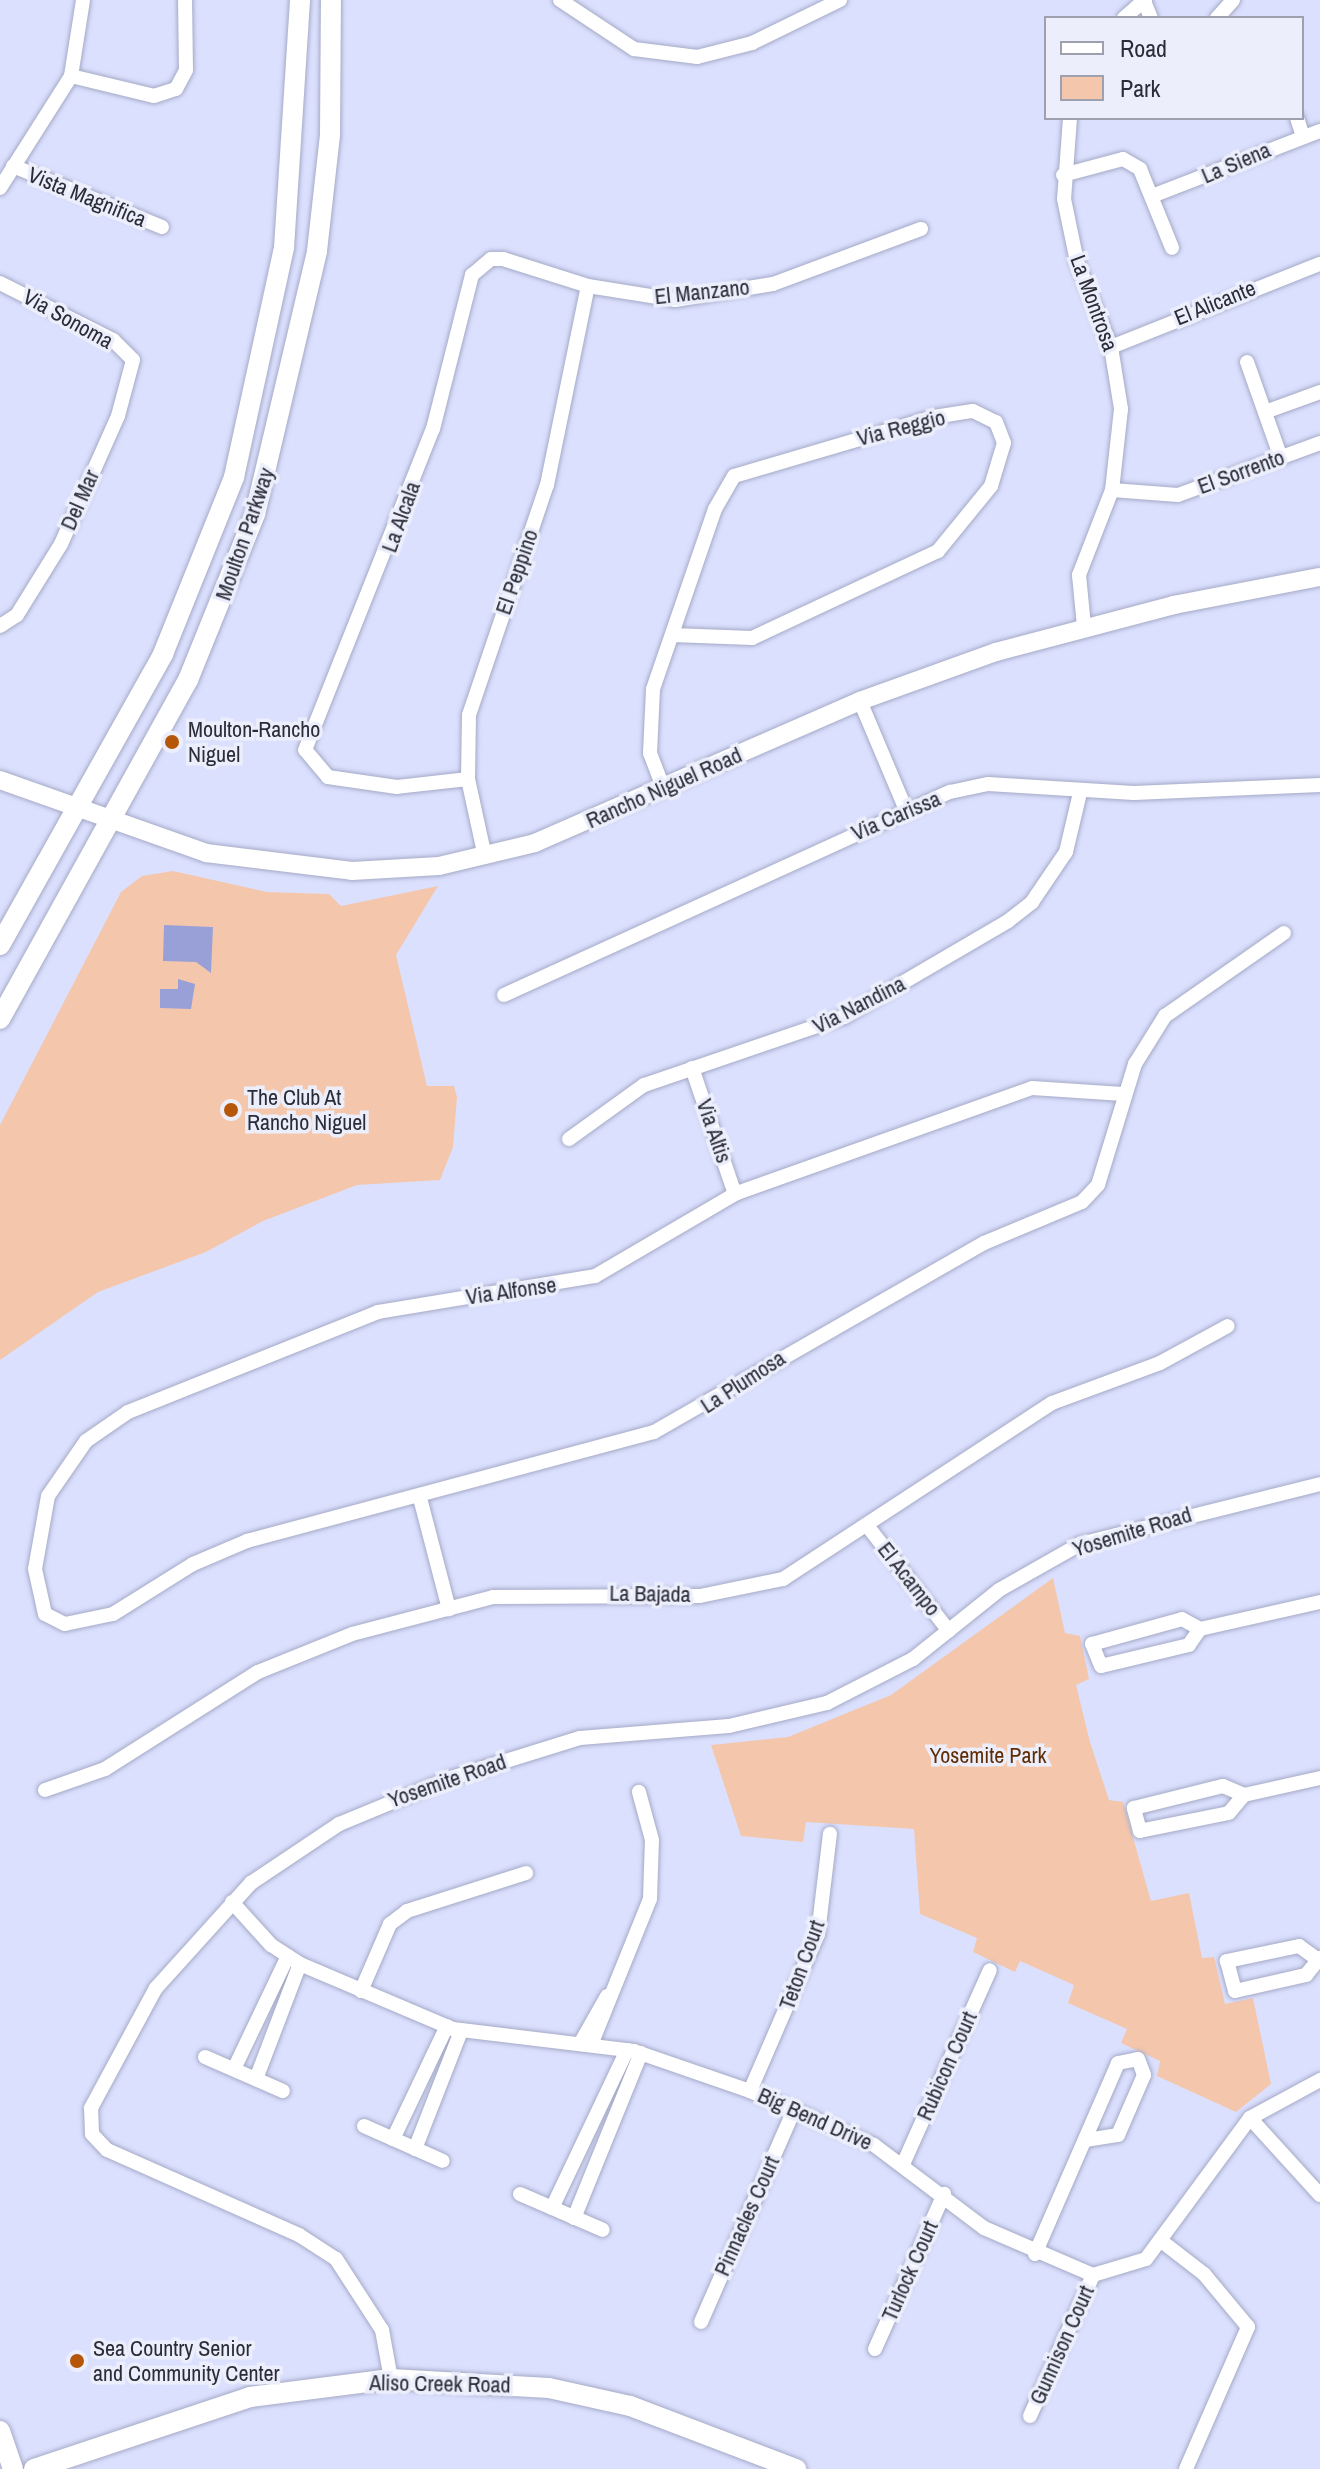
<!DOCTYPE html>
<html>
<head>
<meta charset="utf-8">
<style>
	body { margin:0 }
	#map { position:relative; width:1320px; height:2469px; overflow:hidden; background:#dbe0fe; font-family:"Archivo Narrow",sans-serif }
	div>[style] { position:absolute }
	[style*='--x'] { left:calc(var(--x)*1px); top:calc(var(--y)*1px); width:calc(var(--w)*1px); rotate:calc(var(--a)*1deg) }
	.green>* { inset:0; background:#f4c7ad }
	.water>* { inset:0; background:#99a0d8 }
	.roads { filter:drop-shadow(0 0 2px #a5aac6) drop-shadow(0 0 2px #a5aac6) }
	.street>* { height:14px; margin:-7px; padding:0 7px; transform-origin:7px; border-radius:7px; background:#fff }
	.secondary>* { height:18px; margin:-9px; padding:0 9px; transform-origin:9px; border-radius:9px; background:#fff }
	.primary>* { height:20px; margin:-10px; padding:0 10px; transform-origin:10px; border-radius:10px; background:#fff }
	.dots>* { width:22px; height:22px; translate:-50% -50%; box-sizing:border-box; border:4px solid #eceffb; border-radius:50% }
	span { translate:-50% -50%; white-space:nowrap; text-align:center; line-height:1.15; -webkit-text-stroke:7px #eceffb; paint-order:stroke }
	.street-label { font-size:22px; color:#2a2c37 }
	.poi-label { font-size:22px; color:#2a2c37 }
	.left { translate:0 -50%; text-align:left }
	.park-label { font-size:22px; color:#602c05 }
	.legend { position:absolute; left:1044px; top:16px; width:260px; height:104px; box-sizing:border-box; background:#eceffb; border:2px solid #9ea1ad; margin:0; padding:10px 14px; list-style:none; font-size:24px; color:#2a2c37 }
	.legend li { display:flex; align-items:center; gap:16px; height:40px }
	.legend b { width:40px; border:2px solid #9ea1ad }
</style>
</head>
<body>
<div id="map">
	<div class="green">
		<div style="clip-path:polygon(173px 871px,267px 892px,329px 894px,341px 906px,438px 886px,396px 955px,427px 1086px,454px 1086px,457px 1097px,453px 1147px,440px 1180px,357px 1185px,263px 1221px,206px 1252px,98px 1292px,0 1360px,0 1125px,121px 892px,142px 876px)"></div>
		<div style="clip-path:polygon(1053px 1578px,1065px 1633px,1080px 1636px,1089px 1679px,1076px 1685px,1090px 1742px,1109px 1800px,1123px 1802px,1151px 1901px,1189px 1893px,1202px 1958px,1214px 1957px,1225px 2004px,1253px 1998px,1271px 2084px,1236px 2112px,1157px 2076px,1160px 2061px,1121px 2043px,1127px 2029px,1068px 2003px,1074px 1985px,1020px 1961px,1015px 1972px,973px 1952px,977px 1938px,920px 1914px,914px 1829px,806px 1822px,803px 1842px,741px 1836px,711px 1745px,788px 1737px,891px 1695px)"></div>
	</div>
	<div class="water">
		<div style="clip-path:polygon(164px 925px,213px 927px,211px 973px,196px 962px,163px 961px)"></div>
		<div style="clip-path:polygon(178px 979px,195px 984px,191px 1009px,160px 1008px,160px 989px,178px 989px)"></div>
	</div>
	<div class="roads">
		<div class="street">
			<div style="--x:560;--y:0;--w:89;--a:33.5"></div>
			<div style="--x:634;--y:49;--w:64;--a:7.2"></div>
			<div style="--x:697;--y:57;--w:57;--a:-14.3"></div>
			<div style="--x:752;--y:43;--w:98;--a:-26"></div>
			<div style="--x:1144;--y:1;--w:18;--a:68"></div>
			<div style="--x:1124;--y:18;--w:28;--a:-41"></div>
			<div style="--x:1217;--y:18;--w:24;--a:-48"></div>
			<div style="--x:71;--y:76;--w:85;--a:13.5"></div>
			<div style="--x:154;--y:96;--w:23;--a:-18"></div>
			<div style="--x:176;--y:89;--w:21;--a:-62"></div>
			<div style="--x:186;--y:70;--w:70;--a:-90.8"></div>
			<div style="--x:1070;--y:118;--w:81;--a:94.2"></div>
			<div style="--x:1064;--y:199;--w:64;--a:78.3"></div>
			<div style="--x:1077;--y:262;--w:92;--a:68.2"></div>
			<div style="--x:1111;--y:347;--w:63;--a:80.8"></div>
			<div style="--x:1121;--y:409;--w:81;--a:96.3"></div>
			<div style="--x:1112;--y:490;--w:91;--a:111.2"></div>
			<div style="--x:1079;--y:575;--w:51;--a:84.4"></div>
			<div style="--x:1297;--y:118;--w:20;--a:72"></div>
			<div style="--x:13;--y:166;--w:161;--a:22.3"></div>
			<div style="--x:1063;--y:175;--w:62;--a:-14.9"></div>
			<div style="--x:1123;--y:159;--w:20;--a:30"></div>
			<div style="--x:1140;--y:169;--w:85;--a:67.9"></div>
			<div style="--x:0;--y:188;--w:133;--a:-57.6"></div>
			<div style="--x:71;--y:76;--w:77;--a:-81"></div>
			<div style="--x:1152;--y:196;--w:180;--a:-21.2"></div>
			<div style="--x:0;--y:283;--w:127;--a:26.8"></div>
			<div style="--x:113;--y:340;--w:28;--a:45"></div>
			<div style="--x:133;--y:360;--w:58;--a:105"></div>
			<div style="--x:118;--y:416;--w:140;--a:114"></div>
			<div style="--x:61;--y:544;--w:84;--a:121.8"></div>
			<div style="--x:17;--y:615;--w:20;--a:147"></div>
			<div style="--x:1111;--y:347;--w:225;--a:-21.7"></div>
			<div style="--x:1247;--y:362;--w:102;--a:70.5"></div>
			<div style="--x:1265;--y:412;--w:59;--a:-20"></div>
			<div style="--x:1112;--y:490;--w:66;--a:4.3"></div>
			<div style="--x:1178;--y:495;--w:151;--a:-20.1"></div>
			<div style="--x:860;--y:701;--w:118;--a:67.1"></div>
			<div style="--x:468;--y:779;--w:71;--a:173.6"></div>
			<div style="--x:397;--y:787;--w:70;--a:-171.8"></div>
			<div style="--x:328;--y:777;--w:35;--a:-130"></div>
			<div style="--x:305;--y:750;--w:346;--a:-68.3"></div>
			<div style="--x:433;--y:429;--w:159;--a:-75.8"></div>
			<div style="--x:472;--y:275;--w:25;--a:-40"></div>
			<div style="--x:491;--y:259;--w:12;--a:0"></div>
			<div style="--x:503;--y:259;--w:89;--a:17.6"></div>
			<div style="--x:588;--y:286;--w:88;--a:9.1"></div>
			<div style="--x:675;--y:300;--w:99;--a:-9.3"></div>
			<div style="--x:773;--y:284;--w:158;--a:-20.4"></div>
			<div style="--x:663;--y:787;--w:36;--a:-111"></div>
			<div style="--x:650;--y:753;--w:64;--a:-87.3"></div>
			<div style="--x:653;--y:689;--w:190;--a:-71"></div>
			<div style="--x:715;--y:509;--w:38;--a:-60"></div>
			<div style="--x:734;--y:476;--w:209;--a:-16.4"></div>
			<div style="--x:934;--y:417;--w:39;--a:-9"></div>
			<div style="--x:973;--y:411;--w:25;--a:26"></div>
			<div style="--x:996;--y:422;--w:22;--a:69"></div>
			<div style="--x:1004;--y:443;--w:45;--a:106.8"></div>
			<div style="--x:991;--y:486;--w:84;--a:129.2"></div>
			<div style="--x:938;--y:551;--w:205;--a:154.9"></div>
			<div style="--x:752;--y:638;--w:80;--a:-177.9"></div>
			<div style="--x:485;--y:857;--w:80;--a:-102.3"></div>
			<div style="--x:468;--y:779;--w:64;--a:-89.1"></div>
			<div style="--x:469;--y:715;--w:243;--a:-71.3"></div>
			<div style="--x:547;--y:485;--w:203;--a:-78.4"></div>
			<div style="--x:504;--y:995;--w:490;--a:-24.5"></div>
			<div style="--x:950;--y:792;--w:39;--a:-12"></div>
			<div style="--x:988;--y:784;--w:146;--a:3.5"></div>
			<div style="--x:1134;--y:793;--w:186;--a:-2.5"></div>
			<div style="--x:692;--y:1068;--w:133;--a:71.2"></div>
			<div style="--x:1123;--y:1094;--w:91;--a:-176.2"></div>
			<div style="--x:1032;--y:1088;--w:315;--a:160.4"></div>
			<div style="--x:735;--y:1194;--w:162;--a:149.6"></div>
			<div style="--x:595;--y:1276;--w:220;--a:170.6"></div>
			<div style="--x:378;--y:1312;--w:269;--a:158.2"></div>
			<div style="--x:128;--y:1412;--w:51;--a:145.4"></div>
			<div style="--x:86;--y:1441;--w:67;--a:124.6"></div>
			<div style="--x:48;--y:1496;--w:74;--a:100.1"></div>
			<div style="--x:35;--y:1569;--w:46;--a:77.5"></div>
			<div style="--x:45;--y:1614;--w:22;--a:27"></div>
			<div style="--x:65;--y:1624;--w:49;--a:-11.8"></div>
			<div style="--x:113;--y:1614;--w:94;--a:-32"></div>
			<div style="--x:193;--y:1564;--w:59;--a:-23.1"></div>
			<div style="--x:247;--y:1541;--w:421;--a:-15"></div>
			<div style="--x:654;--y:1432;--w:380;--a:-29.8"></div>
			<div style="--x:984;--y:1243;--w:106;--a:-22.7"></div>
			<div style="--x:1082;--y:1202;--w:23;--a:-47"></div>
			<div style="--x:1098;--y:1185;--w:127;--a:-73"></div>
			<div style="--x:1135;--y:1064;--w:57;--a:-58"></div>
			<div style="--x:1165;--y:1016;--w:145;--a:-34.9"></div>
			<div style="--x:569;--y:1139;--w:92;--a:-35.8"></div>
			<div style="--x:644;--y:1085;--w:211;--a:-18.8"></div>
			<div style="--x:844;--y:1017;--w:190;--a:-30.3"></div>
			<div style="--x:1008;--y:921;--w:31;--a:-38"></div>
			<div style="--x:1032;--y:902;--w:60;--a:-55.8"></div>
			<div style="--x:1066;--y:852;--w:61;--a:-76.7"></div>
			<div style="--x:420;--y:1498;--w:115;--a:75.4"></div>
			<div style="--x:869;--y:1528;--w:130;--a:52.2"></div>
			<div style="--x:1200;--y:1629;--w:19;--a:125"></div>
			<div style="--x:1189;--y:1645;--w:90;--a:166.6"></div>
			<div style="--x:1101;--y:1666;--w:24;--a:-112"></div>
			<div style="--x:1092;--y:1644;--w:93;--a:-15.5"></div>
			<div style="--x:1182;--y:1619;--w:21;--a:29"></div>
			<div style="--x:1200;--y:1629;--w:123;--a:-12.7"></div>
			<div style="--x:45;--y:1790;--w:64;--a:-19.3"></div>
			<div style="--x:105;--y:1769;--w:181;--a:-32.4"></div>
			<div style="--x:258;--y:1672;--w:101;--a:-22"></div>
			<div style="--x:352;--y:1634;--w:146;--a:-14.7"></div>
			<div style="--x:493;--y:1597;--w:207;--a:-0.3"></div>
			<div style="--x:700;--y:1596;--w:85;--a:-11.6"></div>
			<div style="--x:783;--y:1579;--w:321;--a:-33.2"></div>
			<div style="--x:1052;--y:1403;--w:115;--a:-20.3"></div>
			<div style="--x:1160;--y:1363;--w:77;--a:-28.6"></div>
			<div style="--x:1244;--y:1795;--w:23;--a:130"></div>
			<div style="--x:1229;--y:1813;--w:91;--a:168.6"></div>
			<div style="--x:1140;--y:1831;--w:24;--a:-105"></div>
			<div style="--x:1134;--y:1808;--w:92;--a:-13.9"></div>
			<div style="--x:1223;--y:1786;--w:23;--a:23"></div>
			<div style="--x:1244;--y:1795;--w:78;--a:-12.6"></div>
			<div style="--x:232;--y:1902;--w:58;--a:47.8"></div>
			<div style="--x:271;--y:1945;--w:35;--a:33"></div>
			<div style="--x:300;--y:1964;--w:166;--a:23"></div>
			<div style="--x:453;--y:2029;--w:182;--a:6.9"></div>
			<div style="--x:634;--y:2051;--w:123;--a:19"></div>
			<div style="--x:750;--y:2091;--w:135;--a:23.5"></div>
			<div style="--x:874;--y:2145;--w:138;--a:37"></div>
			<div style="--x:984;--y:2228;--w:119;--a:23.3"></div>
			<div style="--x:1093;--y:2275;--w:55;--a:-16.8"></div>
			<div style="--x:1146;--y:2259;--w:175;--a:-53.6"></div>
			<div style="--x:1250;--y:2118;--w:80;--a:-28.5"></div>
			<div style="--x:1317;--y:1959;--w:22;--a:-144"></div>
			<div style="--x:1299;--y:1946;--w:74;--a:168.2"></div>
			<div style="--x:1227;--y:1961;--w:31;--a:75"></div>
			<div style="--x:1235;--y:1991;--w:73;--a:-12.7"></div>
			<div style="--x:1306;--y:1975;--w:22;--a:-51"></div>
			<div style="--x:361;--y:1991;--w:73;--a:-66.6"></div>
			<div style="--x:390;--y:1924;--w:21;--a:-37"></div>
			<div style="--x:407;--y:1911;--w:125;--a:-17.7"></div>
			<div style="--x:580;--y:2044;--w:55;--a:-60.6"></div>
			<div style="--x:591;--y:2045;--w:157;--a:-68"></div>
			<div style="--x:650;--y:1899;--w:59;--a:-88.1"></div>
			<div style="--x:652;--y:1840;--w:50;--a:-105.2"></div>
			<div style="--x:205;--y:2057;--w:85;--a:23.6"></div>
			<div style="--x:234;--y:2069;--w:125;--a:-64.5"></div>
			<div style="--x:256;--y:2079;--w:123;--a:-69.1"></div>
			<div style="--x:750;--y:2091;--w:171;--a:-66.6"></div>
			<div style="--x:818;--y:1934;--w:101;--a:-83.2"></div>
			<div style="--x:1250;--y:2118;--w:104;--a:47.7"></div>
			<div style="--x:364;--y:2126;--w:86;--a:23.9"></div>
			<div style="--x:393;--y:2139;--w:125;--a:-64.5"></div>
			<div style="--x:415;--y:2149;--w:127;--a:-68.7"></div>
			<div style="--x:904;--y:2162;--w:210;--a:-65.9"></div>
			<div style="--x:520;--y:2194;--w:90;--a:23.4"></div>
			<div style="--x:552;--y:2208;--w:175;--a:-64.6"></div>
			<div style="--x:574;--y:2218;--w:178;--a:-67.9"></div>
			<div style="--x:1160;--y:2240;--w:56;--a:37.7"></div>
			<div style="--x:1204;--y:2274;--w:69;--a:50.3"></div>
			<div style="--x:1248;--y:2327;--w:155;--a:113.6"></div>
			<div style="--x:1035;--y:2254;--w:208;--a:-66.5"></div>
			<div style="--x:1118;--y:2063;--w:20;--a:-11"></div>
			<div style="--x:1138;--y:2059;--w:17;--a:69"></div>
			<div style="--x:1144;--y:2075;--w:65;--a:113.4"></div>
			<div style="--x:1118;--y:2135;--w:31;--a:171"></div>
			<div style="--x:701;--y:2322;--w:232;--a:-66.3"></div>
			<div style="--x:875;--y:2349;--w:170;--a:-66"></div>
			<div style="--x:391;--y:2379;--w:50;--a:-100.4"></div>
			<div style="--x:382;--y:2330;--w:85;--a:-122.9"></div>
			<div style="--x:336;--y:2259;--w:44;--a:-147"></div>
			<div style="--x:299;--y:2235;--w:210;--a:-156.1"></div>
			<div style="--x:107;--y:2150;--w:22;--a:-133"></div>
			<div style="--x:92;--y:2134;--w:26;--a:-92"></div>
			<div style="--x:91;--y:2108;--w:136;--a:-61.6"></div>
			<div style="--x:156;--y:1988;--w:142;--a:-47.9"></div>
			<div style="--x:251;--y:1883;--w:106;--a:-33.8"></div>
			<div style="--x:339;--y:1824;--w:118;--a:-22.4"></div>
			<div style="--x:448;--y:1779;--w:138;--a:-17.3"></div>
			<div style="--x:580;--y:1738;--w:149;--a:-4.6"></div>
			<div style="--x:729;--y:1726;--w:101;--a:-13.2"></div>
			<div style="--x:827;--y:1703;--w:97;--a:-27.1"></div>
			<div style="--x:913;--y:1659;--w:110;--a:-38.7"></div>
			<div style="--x:999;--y:1590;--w:93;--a:-29.6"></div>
			<div style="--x:1080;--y:1544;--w:247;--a:-14"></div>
			<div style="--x:1030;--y:2416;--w:154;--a:-65.9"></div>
		</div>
		<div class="secondary">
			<div style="--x:0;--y:780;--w:219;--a:19.5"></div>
			<div style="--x:206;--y:853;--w:147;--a:7"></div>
			<div style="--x:352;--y:871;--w:87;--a:-3.3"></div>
			<div style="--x:439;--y:866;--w:99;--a:-13.5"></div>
			<div style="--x:535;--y:843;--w:355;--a:-23.6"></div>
			<div style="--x:860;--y:701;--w:145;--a:-19.8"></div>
			<div style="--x:996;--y:652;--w:184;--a:-14.8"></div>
			<div style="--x:1174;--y:605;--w:149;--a:-10.9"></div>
		</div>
		<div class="primary">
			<div style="--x:0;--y:945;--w:334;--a:-60.7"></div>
			<div style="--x:163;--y:654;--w:191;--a:-68.1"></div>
			<div style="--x:234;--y:477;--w:234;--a:-77.7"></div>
			<div style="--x:284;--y:248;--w:249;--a:-86.3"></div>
			<div style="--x:0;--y:1019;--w:388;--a:-61"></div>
			<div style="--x:188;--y:680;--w:179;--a:-68"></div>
			<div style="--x:255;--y:514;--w:270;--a:-76.7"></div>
			<div style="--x:317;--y:251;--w:117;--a:-83.6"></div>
			<div style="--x:330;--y:135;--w:135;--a:-89.6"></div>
			<div style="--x:0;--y:2431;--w:40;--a:71.1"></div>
			<div style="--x:34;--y:2469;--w:228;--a:-18.4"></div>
			<div style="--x:250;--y:2397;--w:142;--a:-7.3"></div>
			<div style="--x:391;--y:2379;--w:158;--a:3.3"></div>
			<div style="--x:549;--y:2388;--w:83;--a:12.5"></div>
			<div style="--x:630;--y:2406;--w:178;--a:20.8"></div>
		</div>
	</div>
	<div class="dots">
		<div style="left:172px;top:742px;background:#b55608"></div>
		<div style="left:231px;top:1110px;background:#b55608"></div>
		<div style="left:77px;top:2361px;background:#b55608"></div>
	</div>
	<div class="street-label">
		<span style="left:1236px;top:163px;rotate:-23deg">La Siena</span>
		<span style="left:87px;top:197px;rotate:22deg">Vista Magnifica</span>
		<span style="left:702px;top:292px;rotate:-6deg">El Manzano</span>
		<span style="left:1094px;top:303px;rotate:70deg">La Montrosa</span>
		<span style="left:1215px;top:303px;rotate:-22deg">El Alicante</span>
		<span style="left:68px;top:319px;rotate:29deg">Via Sonoma</span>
		<span style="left:901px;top:428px;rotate:-14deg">Via Reggio</span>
		<span style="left:1241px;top:472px;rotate:-20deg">El Sorrento</span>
		<span style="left:80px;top:500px;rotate:-66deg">Del Mar</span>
		<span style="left:401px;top:517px;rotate:-70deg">La Alcala</span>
		<span style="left:245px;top:534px;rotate:-71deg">Moulton Parkway</span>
		<span style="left:517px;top:572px;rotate:-71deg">El Peppino</span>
		<span style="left:664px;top:788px;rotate:-24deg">Rancho Niguel Road</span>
		<span style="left:896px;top:816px;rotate:-23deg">Via Carissa</span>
		<span style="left:859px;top:1005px;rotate:-27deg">Via Nandina</span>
		<span style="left:714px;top:1131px;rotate:71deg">Via Altis</span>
		<span style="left:511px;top:1291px;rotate:-8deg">Via Alfonse</span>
		<span style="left:743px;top:1382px;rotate:-33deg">La Plumosa</span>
		<span style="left:1132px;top:1532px;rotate:-17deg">Yosemite Road</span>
		<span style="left:909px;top:1579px;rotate:52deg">El Acampo</span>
		<span style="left:650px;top:1594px;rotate:1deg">La Bajada</span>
		<span style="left:447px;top:1781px;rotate:-19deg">Yosemite Road</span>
		<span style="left:802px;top:1965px;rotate:-70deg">Teton Court</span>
		<span style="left:947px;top:2066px;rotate:-66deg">Rubicon Court</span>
		<span style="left:815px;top:2119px;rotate:24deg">Big Bend Drive</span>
		<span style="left:747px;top:2216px;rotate:-66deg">Pinnacles Court</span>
		<span style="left:910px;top:2271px;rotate:-66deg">Turlock Court</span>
		<span style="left:1062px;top:2345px;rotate:-66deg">Gunnison Court</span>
		<span style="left:440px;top:2384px;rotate:1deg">Aliso Creek Road</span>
	</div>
	<div class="poi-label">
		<span class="left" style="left:188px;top:742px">Moulton-Rancho<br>Niguel</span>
		<span class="left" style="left:247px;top:1110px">The Club At<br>Rancho Niguel</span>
		<span class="left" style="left:93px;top:2361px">Sea Country Senior<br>and Community Center</span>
	</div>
	<div class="park-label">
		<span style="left:988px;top:1756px">Yosemite Park</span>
	</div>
	<ul class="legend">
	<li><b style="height:10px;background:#fff"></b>Road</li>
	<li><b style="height:22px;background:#f4c7ad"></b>Park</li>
	</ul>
</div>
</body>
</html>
